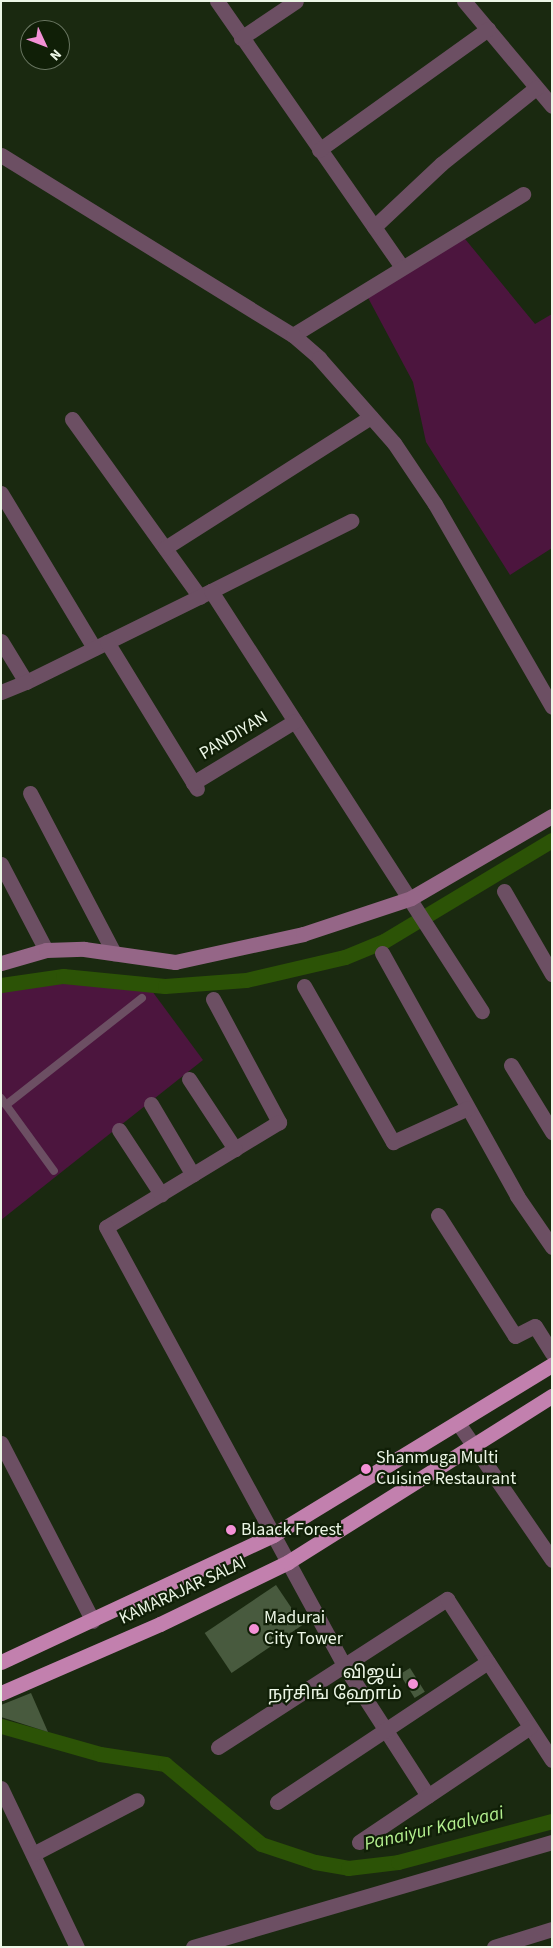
<!DOCTYPE html>
<html>
<head>
<meta charset="utf-8">
<style>
	body { margin:0 }
	#map { position:relative; width:553px; height:1948px; overflow:hidden; background:#1a2910; font-family:"Source Sans 3","Noto Sans Tamil",sans-serif }
	div>[style] { position:absolute }
	[style*='--x'] { left:calc(var(--x)*1px); top:calc(var(--y)*1px); width:calc(var(--w)*1px); rotate:calc(var(--a)*1deg) }
	.green>* { inset:0; background:#4c153e }
	.canal>* { height:15px; margin:-7.5px; padding:0 7.5px; transform-origin:7.5px; border-radius:7.5px; background:#2c5306 }
	.building>* { inset:0; background:#485a3e; transform-origin:0 0 }
	.service>* { height:8px; margin:-4px; padding:0 4px; transform-origin:4px; border-radius:4px; background:#6c4f63 }
	.minor>* { height:15px; margin:-7.5px; padding:0 7.5px; transform-origin:7.5px; border-radius:7.5px; background:#6c4f63 }
	.tertiary>* { height:15px; margin:-7.5px; padding:0 7.5px; transform-origin:7.5px; border-radius:7.5px; background:#6c4f63 }
	.secondary>* { height:15px; margin:-7.5px; padding:0 7.5px; transform-origin:7.5px; border-radius:7.5px; background:#956687 }
	.trunk>* { height:15px; margin:-7.5px; padding:0 7.5px; transform-origin:7.5px; border-radius:7.5px; background:#c280ae }
	.dots>* { width:14px; height:14px; translate:-50% -50%; box-sizing:border-box; border:2px solid #101f07; border-radius:50% }
	span { translate:-50% -50%; white-space:nowrap; text-align:center; line-height:1.15; -webkit-text-stroke:4.5px #101f07; paint-order:stroke }
	.street-label { font-size:18px; color:#ecf6e6 }
	.poi-label { font-size:18px; color:#ecf6e6 }
	.left { translate:0 -50%; text-align:left }
	.right { translate:-100% -50%; text-align:right }
	.water-label { font-size:19px; color:#b4f08f; font-style:italic }
	.frame { position:absolute; inset:0; border:2px solid #ecf6e6; pointer-events:none }
	.north { position:absolute; left:20px; top:20px; width:50px; height:50px; box-sizing:border-box; background:#101f07; border:1px solid #687560; border-radius:50%; rotate:133deg; font-size:14px; font-weight:700; line-height:20px; text-align:center; color:#ecf6e6 }
	.north::after { content:''; display:block; margin:auto; width:18px; height:22px; background:#f391d6; clip-path:polygon(50% 0,100% 100%,50% 72%,0 100%) }
</style>
</head>
<body>
<div id="map">
	<div class="green">
		<div style="clip-path:polygon(461px 234px,535px 324px,552px 314px,552px 548px,510px 575px,426px 442px,413px 382px,366px 294px)"></div>
		<div style="clip-path:polygon(51px 982px,152px 991px,203px 1060px,1px 1220px,1px 993px)"></div>
	</div>
	<div class="canal">
		<div style="--x:1;--y:985;--w:63;--a:-8.3"></div>
		<div style="--x:63;--y:976;--w:102;--a:5.6"></div>
		<div style="--x:165;--y:986;--w:81;--a:-4.2"></div>
		<div style="--x:246;--y:980;--w:102;--a:-13.1"></div>
		<div style="--x:345;--y:957;--w:42;--a:-22.3"></div>
		<div style="--x:384;--y:941;--w:196;--a:-31"></div>
		<div style="--x:1;--y:1726;--w:103;--a:15.8"></div>
		<div style="--x:100;--y:1754;--w:66;--a:8.7"></div>
		<div style="--x:165;--y:1764;--w:125;--a:39.8"></div>
		<div style="--x:261;--y:1844;--w:57;--a:18.4"></div>
		<div style="--x:315;--y:1862;--w:34;--a:10"></div>
		<div style="--x:348;--y:1868;--w:50;--a:-6.8"></div>
		<div style="--x:398;--y:1862;--w:159;--a:-14.9"></div>
	</div>
	<div class="building">
		<div style="left:276px;top:1585px;width:48px;height:86px;rotate:56deg"></div>
		<div style="left:410px;top:1668px;width:28px;height:12px;rotate:58deg"></div>
		<div style="clip-path:polygon(31px 1693px,48px 1732px,1px 1717px,1px 1705px)"></div>
	</div>
	<div class="service">
		<div style="--x:1;--y:1098;--w:90;--a:54"></div>
		<div style="--x:6;--y:1105;--w:173;--a:-38.2"></div>
	</div>
	<div class="minor">
		<div style="--x:217;--y:1;--w:324;--a:55.2"></div>
		<div style="--x:464;--y:1;--w:137;--a:50"></div>
		<div style="--x:241;--y:38;--w:66;--a:-33.9"></div>
		<div style="--x:319;--y:150;--w:208;--a:-35.6"></div>
		<div style="--x:374;--y:227;--w:92;--a:-43.2"></div>
		<div style="--x:441;--y:164;--w:122;--a:-38.7"></div>
		<div style="--x:293;--y:335;--w:270;--a:-31.5"></div>
		<div style="--x:72;--y:419;--w:219;--a:54.3"></div>
		<div style="--x:1;--y:493;--w:181;--a:59"></div>
		<div style="--x:165;--y:548;--w:244;--a:-32.5"></div>
		<div style="--x:211;--y:591;--w:157;--a:-26.6"></div>
		<div style="--x:1;--y:641;--w:48;--a:58.6"></div>
		<div style="--x:26;--y:682;--w:206;--a:-26.2"></div>
		<div style="--x:211;--y:591;--w:500;--a:57.2"></div>
		<div style="--x:107;--y:642;--w:172;--a:58.5"></div>
		<div style="--x:1;--y:692;--w:27;--a:-22"></div>
		<div style="--x:193;--y:783;--w:119;--a:-31.3"></div>
		<div style="--x:30;--y:793;--w:181;--a:62.3"></div>
		<div style="--x:1;--y:864;--w:97;--a:62.4"></div>
		<div style="--x:504;--y:891;--w:96;--a:60"></div>
		<div style="--x:382;--y:953;--w:278;--a:60.9"></div>
		<div style="--x:517;--y:1196;--w:62;--a:55.5"></div>
		<div style="--x:304;--y:986;--w:180;--a:60.3"></div>
		<div style="--x:393;--y:1142;--w:82;--a:-24.4"></div>
		<div style="--x:213;--y:999;--w:140;--a:61.8"></div>
		<div style="--x:279;--y:1122;--w:202;--a:148.7"></div>
		<div style="--x:106;--y:1227;--w:501;--a:61.49"></div>
		<div style="--x:345;--y:1667;--w:153;--a:57.2"></div>
		<div style="--x:511;--y:1065;--w:79;--a:58.5"></div>
		<div style="--x:189;--y:1079;--w:84;--a:56.7"></div>
		<div style="--x:151;--y:1104;--w:82;--a:59.4"></div>
		<div style="--x:119;--y:1130;--w:77;--a:56.7"></div>
		<div style="--x:438;--y:1215;--w:143;--a:57.5"></div>
		<div style="--x:515;--y:1336;--w:22;--a:-27"></div>
		<div style="--x:535;--y:1326;--w:32;--a:58"></div>
		<div style="--x:458;--y:1423;--w:166;--a:55.5"></div>
		<div style="--x:1;--y:1443;--w:200;--a:62.7"></div>
		<div style="--x:218;--y:1747;--w:273;--a:-32.9"></div>
		<div style="--x:447;--y:1599;--w:192;--a:56.9"></div>
		<div style="--x:1;--y:1788;--w:176;--a:64.5"></div>
		<div style="--x:277;--y:1802;--w:253;--a:-33.6"></div>
		<div style="--x:359;--y:1842;--w:206;--a:-33.9"></div>
		<div style="--x:33;--y:1854;--w:117;--a:-27.4"></div>
		<div style="--x:193;--y:1947;--w:374;--a:-16.3"></div>
		<div style="--x:494;--y:1947;--w:61;--a:-17.2"></div>
	</div>
	<div class="tertiary">
		<div style="--x:1;--y:155;--w:343;--a:31.7"></div>
		<div style="--x:293;--y:335;--w:35;--a:41"></div>
		<div style="--x:319;--y:358;--w:113;--a:48.6"></div>
		<div style="--x:394;--y:443;--w:73;--a:56.1"></div>
		<div style="--x:435;--y:504;--w:234;--a:60"></div>
	</div>
	<div class="secondary">
		<div style="--x:1;--y:963;--w:47;--a:-16.1"></div>
		<div style="--x:46;--y:950;--w:38;--a:-2"></div>
		<div style="--x:84;--y:949;--w:92;--a:8.1"></div>
		<div style="--x:175;--y:962;--w:131;--a:-12.3"></div>
		<div style="--x:303;--y:934;--w:114;--a:-18.4"></div>
		<div style="--x:411;--y:898;--w:163;--a:-30.2"></div>
	</div>
	<div class="trunk">
		<div style="--x:1;--y:1662;--w:300;--a:-25"></div>
		<div style="--x:273;--y:1535;--w:327;--a:-31.4"></div>
		<div style="--x:1;--y:1693;--w:173;--a:-23.5"></div>
		<div style="--x:160;--y:1624;--w:142;--a:-25.8"></div>
		<div style="--x:288;--y:1562;--w:312;--a:-32.2"></div>
	</div>
	<div class="dots">
		<div style="left:366px;top:1469px;background:#f391d6"></div>
		<div style="left:231px;top:1530px;background:#f391d6"></div>
		<div style="left:254px;top:1629px;background:#f391d6"></div>
		<div style="left:413px;top:1684px;background:#f391d6"></div>
	</div>
	<div class="street-label">
		<span style="left:234px;top:736px;rotate:-31deg">PANDIYAN</span>
		<span style="left:183px;top:1591px;rotate:-25deg">KAMARAJAR SALAI</span>
	</div>
	<div class="poi-label">
		<span class="left" style="left:376px;top:1469px">Shanmuga Multi<br>Cuisine Restaurant</span>
		<span class="left" style="left:241px;top:1530px">Blaack Forest</span>
		<span class="left" style="left:264px;top:1629px">Madurai<br>City Tower</span>
		<span class="right" style="left:402px;top:1684px">விஜய்<br>நர்சிங் ஹோம்</span>
	</div>
	<div class="water-label">
		<span style="left:434px;top:1829px;rotate:-13deg">Panaiyur Kaalvaai</span>
	</div>
	<div class="frame"></div>
	<div class="north">N</div>
</div>
</body>
</html>
